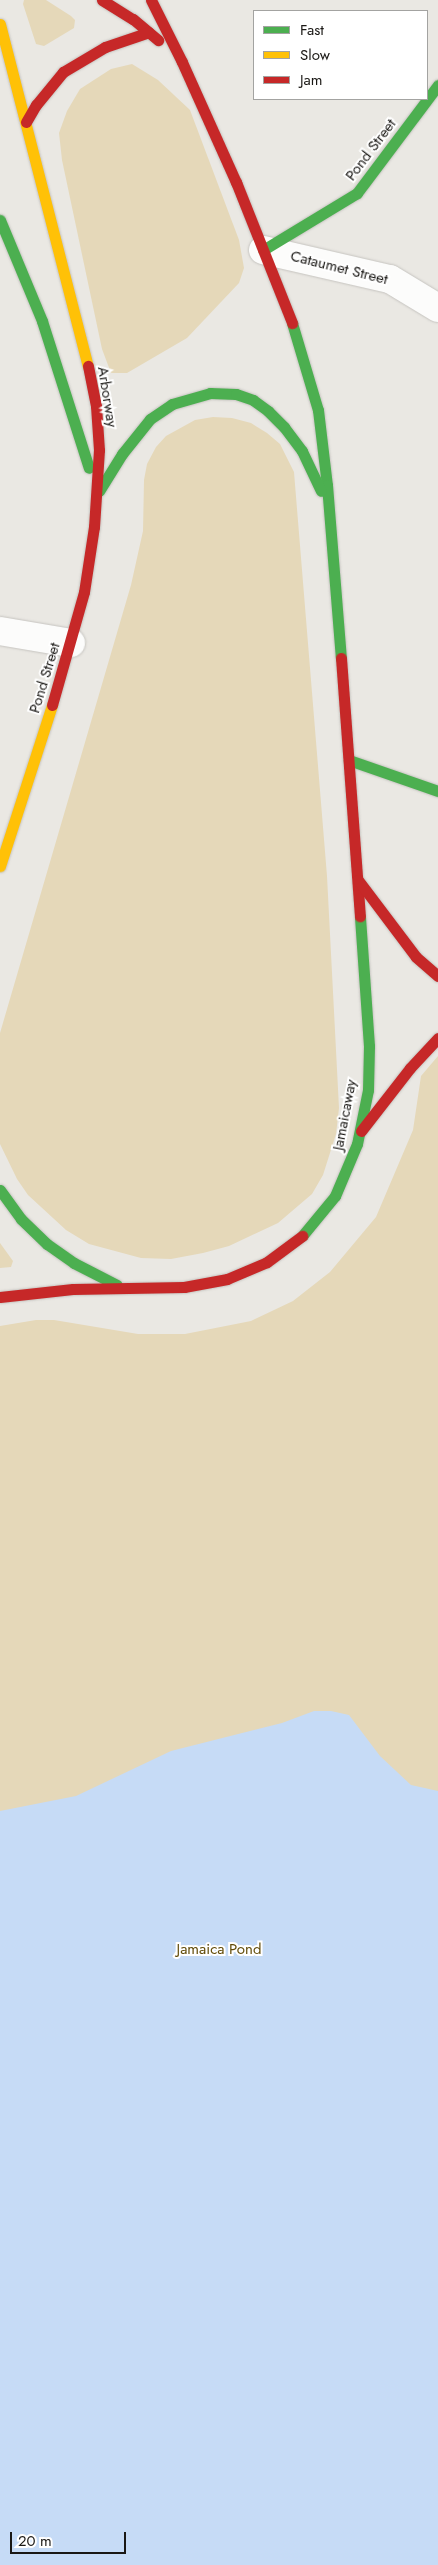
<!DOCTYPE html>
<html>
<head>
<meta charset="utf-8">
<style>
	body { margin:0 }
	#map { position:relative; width:438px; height:2565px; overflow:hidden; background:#eae8e3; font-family:Jost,sans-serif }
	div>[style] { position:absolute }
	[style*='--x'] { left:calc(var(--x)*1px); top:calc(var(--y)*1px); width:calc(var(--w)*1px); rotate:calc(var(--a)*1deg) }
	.green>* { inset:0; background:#e5d8b9 }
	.water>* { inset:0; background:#c6dbf6 }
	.roads { filter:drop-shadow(0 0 1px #c6c4c0) drop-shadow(0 0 1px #c6c4c0) }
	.street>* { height:28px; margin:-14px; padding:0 14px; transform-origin:14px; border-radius:14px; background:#fcfcfb }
	.fast>* { height:11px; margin:-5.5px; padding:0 5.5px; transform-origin:5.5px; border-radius:5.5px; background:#4caf50 }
	.slow>* { height:11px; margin:-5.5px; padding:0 5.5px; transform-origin:5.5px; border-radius:5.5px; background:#ffc107 }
	.jam>* { height:11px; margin:-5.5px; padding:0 5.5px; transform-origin:5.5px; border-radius:5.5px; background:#c62828 }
	span { translate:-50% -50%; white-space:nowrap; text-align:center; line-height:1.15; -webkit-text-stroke:4px #fff; paint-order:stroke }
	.street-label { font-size:15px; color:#1a1815 }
	.park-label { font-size:15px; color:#624c09 }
	.legend { position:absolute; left:253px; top:10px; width:175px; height:90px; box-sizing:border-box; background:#fff; border:1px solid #a3a3a1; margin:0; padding:6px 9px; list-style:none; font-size:15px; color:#1a1815 }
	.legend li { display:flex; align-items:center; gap:10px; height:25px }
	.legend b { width:25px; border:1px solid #a3a3a1 }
	.scale { position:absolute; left:10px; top:2532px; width:116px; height:22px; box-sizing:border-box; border:2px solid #1a1815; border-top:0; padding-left:6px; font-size:15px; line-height:18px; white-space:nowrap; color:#1a1815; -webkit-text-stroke:4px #fff; paint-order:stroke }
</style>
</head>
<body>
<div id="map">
	<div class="green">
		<div style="clip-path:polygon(24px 0,46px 0,71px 16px,75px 20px,74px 28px,44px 46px,36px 44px,23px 4px)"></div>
		<div style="clip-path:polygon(132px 64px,158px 80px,190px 110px,239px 240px,244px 268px,239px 283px,187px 338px,127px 373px,111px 373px,102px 349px,62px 160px,59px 133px,67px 111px,80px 89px,111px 69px)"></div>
		<div style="clip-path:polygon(213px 417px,232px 418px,251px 423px,267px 433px,280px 444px,294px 472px,327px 876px,339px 1108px,336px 1134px,323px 1175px,312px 1194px,278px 1223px,229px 1246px,203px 1253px,171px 1259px,141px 1258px,89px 1244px,66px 1230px,28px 1195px,17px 1179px,0 1144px,0 1033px,131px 585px,143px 531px,144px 480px,147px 464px,156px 447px,166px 436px,195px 420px)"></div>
		<div style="clip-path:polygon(438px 1056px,438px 2565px,0 2565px,0 1326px,36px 1320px,54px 1320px,138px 1334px,185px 1334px,251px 1321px,293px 1301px,330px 1272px,376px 1217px,413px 1130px,421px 1076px)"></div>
		<div style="clip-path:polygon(0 1243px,13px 1261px,11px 1267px,0 1268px)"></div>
	</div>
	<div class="water">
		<div style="clip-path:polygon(314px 1711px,331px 1711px,349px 1715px,380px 1756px,411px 1785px,438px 1791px,438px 2565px,0 2565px,0 1811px,76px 1796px,171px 1751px,282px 1723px)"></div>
	</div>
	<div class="roads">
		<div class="street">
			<div style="--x:263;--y:250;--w:130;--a:12.9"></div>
			<div style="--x:390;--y:279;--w:56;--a:31.1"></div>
			<div style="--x:0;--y:631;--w:72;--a:9.6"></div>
		</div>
		<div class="fast">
			<div style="--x:0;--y:220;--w:109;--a:67.4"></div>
			<div style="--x:42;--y:321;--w:154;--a:72.3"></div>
			<div style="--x:263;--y:250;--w:110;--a:-31.2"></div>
			<div style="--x:357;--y:193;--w:135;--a:-53.1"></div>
			<div style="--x:292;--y:323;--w:91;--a:73.4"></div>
			<div style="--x:318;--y:410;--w:76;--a:83.2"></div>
			<div style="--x:327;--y:485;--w:174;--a:85.4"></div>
			<div style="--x:99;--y:491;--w:44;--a:-58.1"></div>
			<div style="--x:122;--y:454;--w:45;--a:-51.3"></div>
			<div style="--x:150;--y:419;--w:27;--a:-34"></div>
			<div style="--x:172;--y:404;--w:40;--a:-16"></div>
			<div style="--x:210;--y:393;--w:26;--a:2"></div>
			<div style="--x:236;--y:394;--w:18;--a:19"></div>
			<div style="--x:253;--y:400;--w:19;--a:36"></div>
			<div style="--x:268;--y:411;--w:23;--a:45"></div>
			<div style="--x:284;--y:427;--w:30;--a:53"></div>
			<div style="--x:302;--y:451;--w:44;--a:64.6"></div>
			<div style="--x:349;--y:760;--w:94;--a:19.2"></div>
			<div style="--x:0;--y:1190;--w:36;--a:54"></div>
			<div style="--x:21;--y:1219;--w:36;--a:44"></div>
			<div style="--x:47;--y:1244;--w:33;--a:35"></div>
			<div style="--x:74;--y:1263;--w:48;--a:27.1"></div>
			<div style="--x:302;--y:1236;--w:52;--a:-50.5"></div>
			<div style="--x:335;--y:1196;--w:56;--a:-67.1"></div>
			<div style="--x:357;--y:1144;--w:55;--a:-78.5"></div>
			<div style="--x:368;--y:1090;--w:44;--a:-88.7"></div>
			<div style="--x:369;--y:1046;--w:130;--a:-94"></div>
		</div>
		<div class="slow">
			<div style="--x:0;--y:24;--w:353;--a:75.6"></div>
			<div style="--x:0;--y:866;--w:169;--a:-72.1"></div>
		</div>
		<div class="jam">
			<div style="--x:102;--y:0;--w:36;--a:32"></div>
			<div style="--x:133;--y:19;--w:33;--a:40"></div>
			<div style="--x:151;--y:0;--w:69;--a:63.4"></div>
			<div style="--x:182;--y:62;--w:132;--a:65.8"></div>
			<div style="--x:236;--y:182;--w:152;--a:68.3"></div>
			<div style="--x:26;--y:122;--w:20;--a:-60"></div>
			<div style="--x:36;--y:105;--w:43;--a:-50.7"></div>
			<div style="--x:63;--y:72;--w:49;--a:-30.8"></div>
			<div style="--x:105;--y:47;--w:46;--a:-18.8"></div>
			<div style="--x:341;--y:658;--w:259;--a:85.8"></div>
			<div style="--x:52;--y:705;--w:117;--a:-74.2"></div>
			<div style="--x:84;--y:592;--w:66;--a:-81.3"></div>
			<div style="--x:94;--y:527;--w:77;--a:-86.3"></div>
			<div style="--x:99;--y:450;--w:44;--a:-93.9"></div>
			<div style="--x:96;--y:406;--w:41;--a:-101.3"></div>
			<div style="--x:358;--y:880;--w:96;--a:53"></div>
			<div style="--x:416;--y:957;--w:29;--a:41"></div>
			<div style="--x:361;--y:1131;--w:80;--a:-52.1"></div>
			<div style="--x:410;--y:1068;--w:41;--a:-47"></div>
			<div style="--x:0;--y:1297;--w:73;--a:-6.3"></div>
			<div style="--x:73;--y:1289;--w:111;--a:-1"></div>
			<div style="--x:184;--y:1287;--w:44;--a:-10.5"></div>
			<div style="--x:227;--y:1279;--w:43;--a:-23"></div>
			<div style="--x:267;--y:1262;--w:44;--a:-36.6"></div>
		</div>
	</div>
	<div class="street-label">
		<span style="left:371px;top:150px;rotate:-53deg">Pond Street</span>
		<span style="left:339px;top:268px;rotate:14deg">Cataumet Street</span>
		<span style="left:107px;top:397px;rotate:81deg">Arborway</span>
		<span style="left:45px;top:678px;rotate:-73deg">Pond Street</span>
		<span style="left:345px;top:1115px;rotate:-79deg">Jamaicaway</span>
	</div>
	<div class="park-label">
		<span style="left:219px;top:1950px">Jamaica Pond</span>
	</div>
	<ul class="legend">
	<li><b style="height:6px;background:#4caf50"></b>Fast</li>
	<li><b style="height:6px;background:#ffc107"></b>Slow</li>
	<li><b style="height:6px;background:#c62828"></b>Jam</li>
	</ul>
	<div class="scale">20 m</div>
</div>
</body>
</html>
